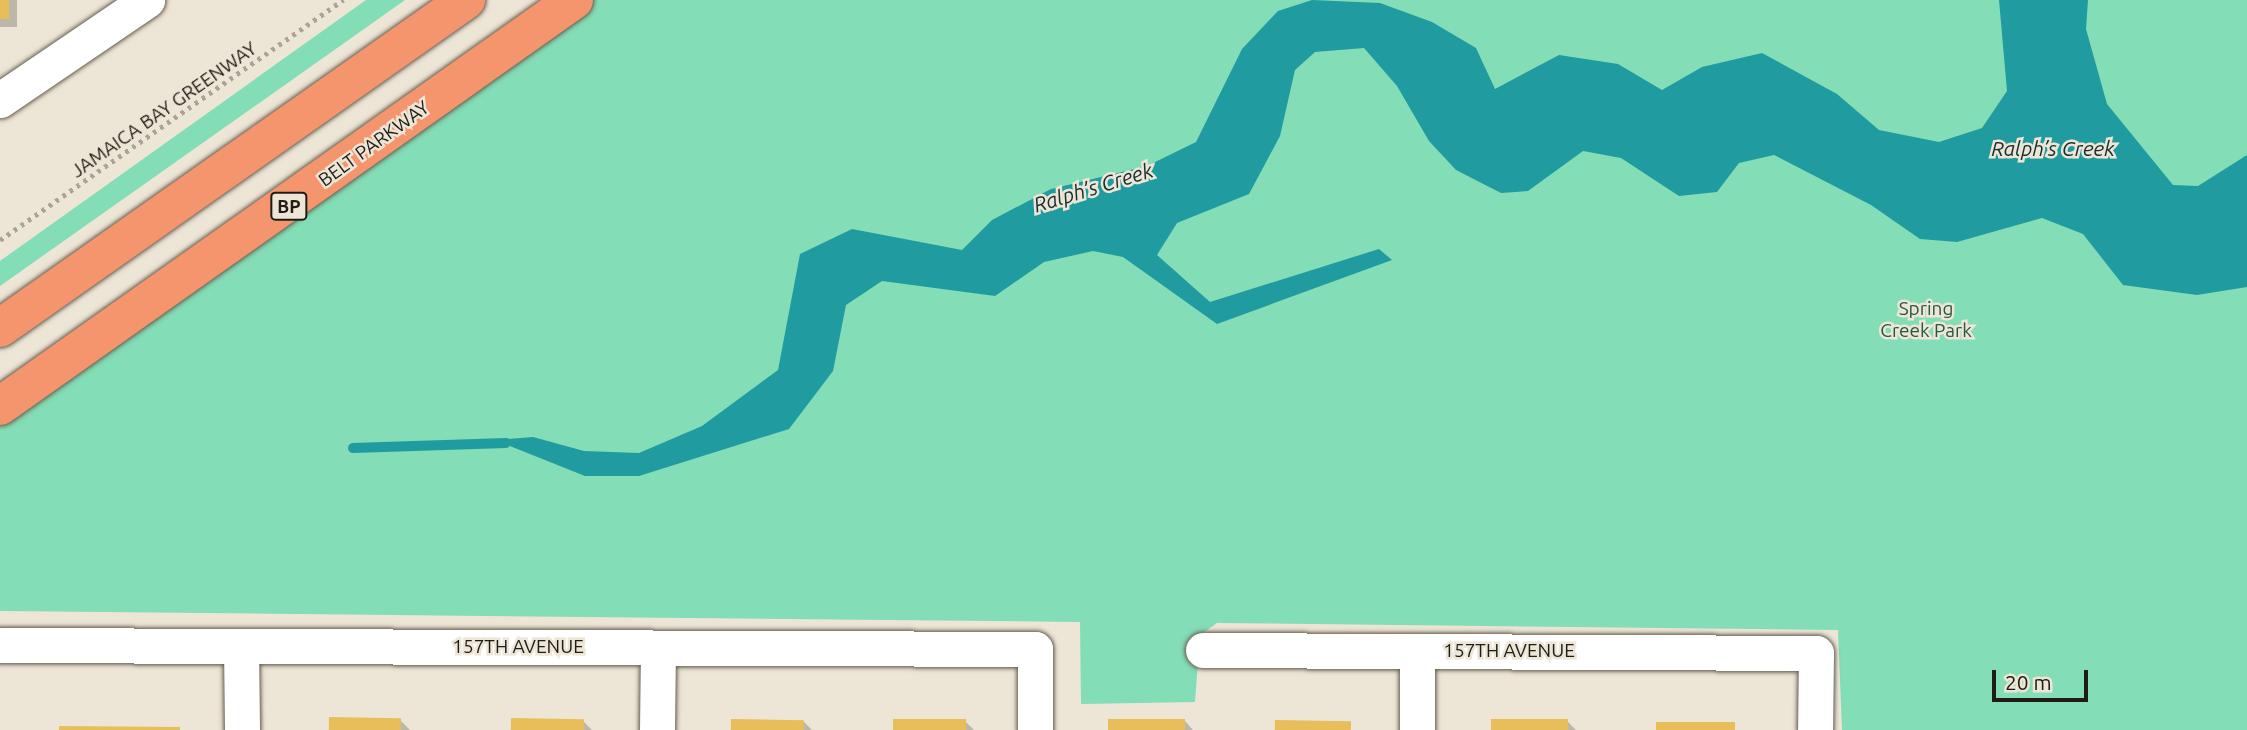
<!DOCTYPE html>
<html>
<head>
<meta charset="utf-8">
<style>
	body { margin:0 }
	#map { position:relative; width:2247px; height:730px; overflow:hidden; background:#ede5d5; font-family:Ubuntu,sans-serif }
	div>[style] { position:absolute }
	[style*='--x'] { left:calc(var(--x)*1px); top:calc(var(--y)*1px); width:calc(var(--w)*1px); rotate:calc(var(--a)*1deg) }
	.green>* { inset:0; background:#83ddb6 }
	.water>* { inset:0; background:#209ca0 }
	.shadow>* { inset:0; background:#0003; transform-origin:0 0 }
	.stream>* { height:10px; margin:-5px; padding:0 5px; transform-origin:5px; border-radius:5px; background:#209ca0 }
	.building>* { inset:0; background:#e8be5b; transform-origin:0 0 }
	.path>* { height:4.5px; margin-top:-2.25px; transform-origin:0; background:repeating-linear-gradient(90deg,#aaa497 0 3.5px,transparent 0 8.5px) }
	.roads { filter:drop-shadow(0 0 2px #655e50) drop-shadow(0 0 2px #655e50) }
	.minor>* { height:35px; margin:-17.5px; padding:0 17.5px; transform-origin:17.5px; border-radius:17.5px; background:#fff }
	.motorway>* { height:38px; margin:-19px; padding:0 19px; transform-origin:19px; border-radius:19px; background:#f4956d }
	span { translate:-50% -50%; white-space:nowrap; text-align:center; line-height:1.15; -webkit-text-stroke:5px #ede5d5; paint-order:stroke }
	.shield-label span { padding:2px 5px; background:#ede5d5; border:2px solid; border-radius:5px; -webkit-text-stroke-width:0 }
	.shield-label { font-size:18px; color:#1f1c16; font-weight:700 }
	.street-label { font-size:19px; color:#1f1c16 }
	.park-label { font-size:19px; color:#275743 }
	.water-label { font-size:21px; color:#152e2f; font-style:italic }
	.scale { position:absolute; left:1992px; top:670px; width:96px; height:32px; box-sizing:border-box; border:4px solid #1f1c16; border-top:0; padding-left:9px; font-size:21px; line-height:24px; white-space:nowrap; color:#1f1c16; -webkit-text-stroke:5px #ede5d5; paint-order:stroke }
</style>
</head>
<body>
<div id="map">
	<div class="green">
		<div style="clip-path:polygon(366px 0,405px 0,0 286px,0 261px)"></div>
		<div style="clip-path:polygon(574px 0,2247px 0,2247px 730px,1842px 730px,1838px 630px,1217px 623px,1200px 635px,1195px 702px,1081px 704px,1080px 622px,0 611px,0 402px)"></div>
	</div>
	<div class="water">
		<div style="clip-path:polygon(1312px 0,1380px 3px,1432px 22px,1476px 48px,1495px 89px,1559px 55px,1618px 64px,1662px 90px,1702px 67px,1762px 53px,1837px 94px,1879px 130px,1939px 142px,1982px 128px,2007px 91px,1999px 0,2088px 0,2086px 29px,2107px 104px,2173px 185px,2198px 186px,2247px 155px,2247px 287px,2197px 295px,2123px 285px,2083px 234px,2042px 218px,1957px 242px,1920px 239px,1871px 205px,1774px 155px,1739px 163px,1717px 192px,1679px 196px,1621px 158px,1583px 151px,1528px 191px,1501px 193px,1456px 170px,1429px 141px,1397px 86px,1364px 48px,1315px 52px,1295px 70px,1280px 136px,1249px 194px,1177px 223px,1157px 255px,1210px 302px,1379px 249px,1392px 260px,1217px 324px,1123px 257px,1093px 251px,1044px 262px,995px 296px,882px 281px,846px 305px,833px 371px,789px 429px,639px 476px,585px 476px,495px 440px,533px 437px,584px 451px,639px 453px,702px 426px,778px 370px,800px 254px,852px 229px,962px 250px,992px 220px,1051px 189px,1147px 166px,1196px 142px,1242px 49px,1278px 11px)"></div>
	</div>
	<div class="shadow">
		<div style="left:0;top:0;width:17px;height:27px"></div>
		<div style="clip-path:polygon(400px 720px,410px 730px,331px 730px)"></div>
		<div style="clip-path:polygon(583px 721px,592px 730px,513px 730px)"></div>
		<div style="clip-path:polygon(803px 721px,812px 730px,732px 730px)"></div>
		<div style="clip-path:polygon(965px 721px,974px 730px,895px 730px)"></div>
		<div style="clip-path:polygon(1185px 721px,1193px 730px,1110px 730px)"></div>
		<div style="clip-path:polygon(1567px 721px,1576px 730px,1493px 730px)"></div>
	</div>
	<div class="stream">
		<div style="--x:353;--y:448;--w:153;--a:-1.9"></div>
	</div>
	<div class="building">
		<div style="left:0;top:0;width:9px;height:19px"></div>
		<div style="left:329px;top:717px;width:72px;height:13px;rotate:1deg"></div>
		<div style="left:511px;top:718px;width:73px;height:12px;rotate:1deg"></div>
		<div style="left:731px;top:719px;width:73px;height:11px;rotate:1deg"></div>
		<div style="left:966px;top:719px;width:11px;height:73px;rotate:90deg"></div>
		<div style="left:1108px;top:719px;width:77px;height:11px"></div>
		<div style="left:1568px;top:719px;width:11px;height:77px;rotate:90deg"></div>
		<div style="left:1275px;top:720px;width:76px;height:10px;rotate:1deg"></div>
		<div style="left:1656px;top:722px;width:79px;height:8px"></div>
		<div style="clip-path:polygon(59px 726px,180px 727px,180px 730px,59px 730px)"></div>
	</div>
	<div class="path">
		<div style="--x:0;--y:240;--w:419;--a:-35"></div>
	</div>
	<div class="roads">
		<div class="minor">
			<div style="--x:0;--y:100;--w:178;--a:-34.2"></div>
			<div style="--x:0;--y:645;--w:1035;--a:0.22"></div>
			<div style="--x:1035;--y:649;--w:81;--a:90"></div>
			<div style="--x:241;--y:646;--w:84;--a:89.3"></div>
			<div style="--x:1203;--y:650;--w:613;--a:0.28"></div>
			<div style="--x:1816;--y:653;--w:77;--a:90.7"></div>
			<div style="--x:1417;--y:651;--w:79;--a:90"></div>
			<div style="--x:657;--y:730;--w:82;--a:-89.3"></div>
		</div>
		<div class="motorway">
			<div style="--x:0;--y:328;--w:570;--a:-35.14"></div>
			<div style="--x:0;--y:406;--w:703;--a:-35.27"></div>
		</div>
	</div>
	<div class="shield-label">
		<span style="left:289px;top:206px">BP</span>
	</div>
	<div class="street-label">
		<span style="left:164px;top:110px;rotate:-35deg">JAMAICA BAY GREENWAY</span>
		<span style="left:374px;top:144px;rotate:-36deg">BELT PARKWAY</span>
		<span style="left:518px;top:647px">157TH AVENUE</span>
		<span style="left:1509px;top:651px">157TH AVENUE</span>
	</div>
	<div class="park-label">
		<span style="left:1926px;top:320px">Spring<br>Creek Park</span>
	</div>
	<div class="water-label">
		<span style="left:2053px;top:148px">Ralph’s Creek</span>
		<span style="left:1093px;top:187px;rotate:-17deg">Ralph’s Creek</span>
	</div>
	<div class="scale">20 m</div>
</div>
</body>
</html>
